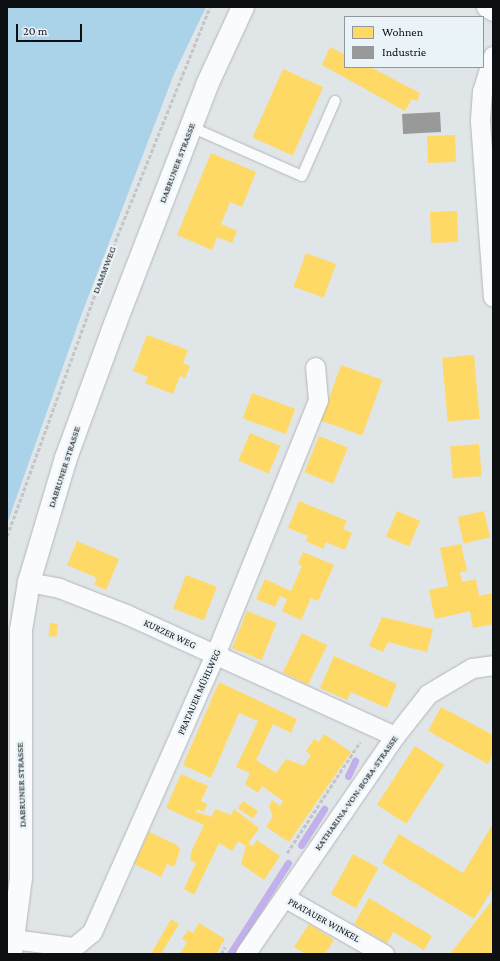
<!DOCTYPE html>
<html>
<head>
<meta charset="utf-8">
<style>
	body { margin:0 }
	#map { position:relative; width:500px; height:961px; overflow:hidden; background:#e0e5e8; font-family:"Crimson Pro",serif }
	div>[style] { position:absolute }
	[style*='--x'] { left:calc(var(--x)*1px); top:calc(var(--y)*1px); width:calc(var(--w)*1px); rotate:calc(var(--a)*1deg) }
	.green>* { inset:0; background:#aad2e9 }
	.homes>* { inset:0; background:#ffd966; transform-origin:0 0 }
	.industry>* { inset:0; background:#999; transform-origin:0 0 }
	.stream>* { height:7px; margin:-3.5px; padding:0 3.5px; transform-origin:3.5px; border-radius:3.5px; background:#c1b0eb }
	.path>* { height:2.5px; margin-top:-1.25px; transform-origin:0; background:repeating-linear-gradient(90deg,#c4c5c7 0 4px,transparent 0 6px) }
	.roads { filter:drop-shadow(0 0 1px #b3b7ba) drop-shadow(0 0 1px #b3b7ba) }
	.service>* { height:10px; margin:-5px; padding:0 5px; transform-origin:5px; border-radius:5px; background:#fafbfc }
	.minor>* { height:19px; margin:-9.5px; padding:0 9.5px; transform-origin:9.5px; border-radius:9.5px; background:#fafbfc }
	.tertiary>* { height:22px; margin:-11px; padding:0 11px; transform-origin:11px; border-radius:11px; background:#fafbfc }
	span { translate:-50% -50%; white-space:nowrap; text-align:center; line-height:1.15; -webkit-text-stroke:4px #eaf3f8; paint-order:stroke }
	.street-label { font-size:10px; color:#0d1012 }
	.frame { position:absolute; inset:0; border:8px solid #0d1012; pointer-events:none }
	.legend { position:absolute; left:344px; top:16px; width:140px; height:52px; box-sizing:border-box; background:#eaf3f8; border:1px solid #92989c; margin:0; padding:5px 7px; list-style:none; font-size:12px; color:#0d1012 }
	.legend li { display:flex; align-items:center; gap:8px; height:20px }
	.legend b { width:20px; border:1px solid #92989c }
	.scale { position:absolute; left:16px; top:24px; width:66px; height:18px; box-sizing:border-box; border:2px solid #0d1012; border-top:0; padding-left:5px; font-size:12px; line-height:14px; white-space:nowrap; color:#0d1012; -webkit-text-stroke:3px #eaf3f8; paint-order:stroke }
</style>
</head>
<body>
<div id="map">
	<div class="green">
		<div style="clip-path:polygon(7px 7px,206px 7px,174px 74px,82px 313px,7px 524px)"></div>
	</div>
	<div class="homes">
		<div style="clip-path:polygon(330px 47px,345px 55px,345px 67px,370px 67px,420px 93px,417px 101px,412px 99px,405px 111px,322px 65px)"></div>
		<div style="left:283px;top:69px;width:44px;height:75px;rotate:24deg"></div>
		<div style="left:455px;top:135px;width:27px;height:28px;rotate:88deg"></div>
		<div style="clip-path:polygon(211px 153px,256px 172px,242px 207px,230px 202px,221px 224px,237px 231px,232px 243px,217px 237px,212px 250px,177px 235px)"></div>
		<div style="left:457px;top:211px;width:31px;height:27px;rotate:88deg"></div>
		<div style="left:306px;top:253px;width:32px;height:36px;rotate:20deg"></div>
		<div style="clip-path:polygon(147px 335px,188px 350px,183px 363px,190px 366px,185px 378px,180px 376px,173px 394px,145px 383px,148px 377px,133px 371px)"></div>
		<div style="left:474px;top:355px;width:64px;height:32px;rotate:85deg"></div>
		<div style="left:341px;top:365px;width:44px;height:59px;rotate:20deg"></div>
		<div style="left:252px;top:393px;width:46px;height:27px;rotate:20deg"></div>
		<div style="left:250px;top:433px;width:33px;height:30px;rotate:23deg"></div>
		<div style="left:319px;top:436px;width:31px;height:39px;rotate:22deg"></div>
		<div style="left:479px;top:444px;width:32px;height:29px;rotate:85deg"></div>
		<div style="clip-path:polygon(299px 501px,347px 521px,343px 529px,352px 533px,345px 550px,326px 542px,323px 549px,306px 541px,308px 536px,288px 528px)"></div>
		<div style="left:397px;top:511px;width:25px;height:28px;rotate:23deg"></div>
		<div style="left:484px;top:511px;width:27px;height:27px;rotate:77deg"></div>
		<div style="clip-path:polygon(77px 541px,119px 559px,106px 590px,94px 585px,97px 578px,67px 565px)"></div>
		<div style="clip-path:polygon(461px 544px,467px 571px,460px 572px,462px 582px,476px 579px,479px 596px,493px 593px,493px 624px,473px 628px,470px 611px,435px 619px,429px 590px,448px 586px,440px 548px)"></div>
		<div style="clip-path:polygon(303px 552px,334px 565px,318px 601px,311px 598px,301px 620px,282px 611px,287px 599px,280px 596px,275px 607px,256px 599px,265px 579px,291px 591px,302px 566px,298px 564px)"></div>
		<div style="left:186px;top:575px;width:33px;height:36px;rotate:21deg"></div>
		<div style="left:247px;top:611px;width:32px;height:40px;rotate:22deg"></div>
		<div style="clip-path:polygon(382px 617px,433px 629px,427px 652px,388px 642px,383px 652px,369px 646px)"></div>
		<div style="left:50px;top:623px;width:8px;height:13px;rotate:7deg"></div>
		<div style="left:302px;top:633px;width:28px;height:44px;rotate:26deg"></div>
		<div style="clip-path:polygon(334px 656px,397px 684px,387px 708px,351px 692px,347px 700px,320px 688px)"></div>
		<div style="clip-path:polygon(219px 682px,297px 719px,291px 733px,273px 724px,256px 760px,276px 773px,286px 759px,304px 766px,311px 755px,306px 751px,314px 739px,319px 742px,324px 734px,351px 752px,289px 842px,266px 827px,273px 816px,269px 807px,272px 800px,280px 806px,283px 801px,262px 786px,258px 793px,245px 784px,250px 773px,236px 767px,258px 721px,239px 713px,211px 778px,183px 765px)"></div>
		<div style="clip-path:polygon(441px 707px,493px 735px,493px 754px,488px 764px,428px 731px)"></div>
		<div style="left:415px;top:746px;width:35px;height:70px;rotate:33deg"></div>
		<div style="clip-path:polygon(181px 774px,208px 786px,201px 801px,207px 804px,204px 812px,197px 809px,196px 812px,212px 817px,215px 809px,231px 815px,234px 809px,259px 828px,248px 844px,253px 846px,257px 840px,280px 856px,264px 880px,241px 864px,246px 846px,238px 841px,232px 851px,219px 843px,194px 895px,184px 889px,196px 863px,190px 860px,192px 850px,204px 825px,166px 808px)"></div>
		<div style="left:243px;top:801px;width:18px;height:9px;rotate:34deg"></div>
		<div style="clip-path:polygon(493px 824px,493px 888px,474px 919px,382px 863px,399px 834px,463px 873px)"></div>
		<div style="clip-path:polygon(149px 832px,177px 845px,180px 850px,174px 867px,167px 864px,161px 877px,134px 864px)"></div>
		<div style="left:353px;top:854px;width:29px;height:46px;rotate:29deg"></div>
		<div style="clip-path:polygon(369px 898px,432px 936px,424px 950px,393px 932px,387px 943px,354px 924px)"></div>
		<div style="clip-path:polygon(493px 900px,493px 954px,450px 954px,491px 902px)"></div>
		<div style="clip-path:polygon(171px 919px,179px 924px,161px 954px,151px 954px)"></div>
		<div style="clip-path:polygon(199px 923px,225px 939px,216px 954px,180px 954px,187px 942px,182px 939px,188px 930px,193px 933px)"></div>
		<div style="clip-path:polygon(309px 924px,334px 940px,325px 954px,306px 954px,294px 947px)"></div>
	</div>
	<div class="industry">
		<div style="left:440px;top:112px;width:20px;height:38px;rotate:87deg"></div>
	</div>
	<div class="stream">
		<div style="--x:348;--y:776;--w:17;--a:-65"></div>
		<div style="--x:301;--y:845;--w:43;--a:-57.4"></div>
		<div style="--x:230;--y:954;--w:108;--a:-57.5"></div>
	</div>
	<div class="path">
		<div style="--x:7;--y:536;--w:289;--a:-70"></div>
		<div style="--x:106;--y:264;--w:277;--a:-68"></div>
		<div style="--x:287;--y:853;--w:133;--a:-56.7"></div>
		<div style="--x:221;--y:954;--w:8;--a:-60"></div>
	</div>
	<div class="roads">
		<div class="service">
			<div style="--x:191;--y:127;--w:121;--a:23.8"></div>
			<div style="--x:302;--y:176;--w:82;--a:-66.3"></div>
		</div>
		<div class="minor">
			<div style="--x:486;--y:7;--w:8;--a:30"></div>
			<div style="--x:493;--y:56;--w:37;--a:107"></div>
			<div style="--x:482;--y:91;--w:30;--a:94"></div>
			<div style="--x:480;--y:121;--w:176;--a:85.8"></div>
			<div style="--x:29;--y:582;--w:31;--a:11"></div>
			<div style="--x:59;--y:588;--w:72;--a:21.2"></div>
			<div style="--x:126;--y:614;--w:295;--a:24.4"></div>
			<div style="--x:284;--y:897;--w:115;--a:29.7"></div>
			<div style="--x:13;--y:939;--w:62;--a:7.5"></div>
			<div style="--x:74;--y:947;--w:23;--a:-40"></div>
			<div style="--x:92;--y:932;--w:303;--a:-66.1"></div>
			<div style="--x:215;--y:655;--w:275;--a:-68"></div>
			<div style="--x:318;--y:400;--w:33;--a:-95"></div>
			<div style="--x:245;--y:954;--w:265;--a:-55.5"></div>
			<div style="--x:395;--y:736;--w:53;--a:-51.8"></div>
			<div style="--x:428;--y:694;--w:51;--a:-30.6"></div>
			<div style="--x:472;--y:668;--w:21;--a:-8"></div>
		</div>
		<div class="tertiary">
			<div style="--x:11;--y:954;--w:77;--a:-82.5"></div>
			<div style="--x:21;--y:878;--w:248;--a:-90"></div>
			<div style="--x:21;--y:630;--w:49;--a:-80.5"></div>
			<div style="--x:29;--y:582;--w:129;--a:-73.4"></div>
			<div style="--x:66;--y:458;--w:143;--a:-69.9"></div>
			<div style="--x:115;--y:324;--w:256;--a:-68.9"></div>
			<div style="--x:207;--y:85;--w:86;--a:-65.2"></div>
		</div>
	</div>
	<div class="street-label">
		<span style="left:177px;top:163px;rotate:-69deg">DABRUNER STRASSE</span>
		<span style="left:104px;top:270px;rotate:-69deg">DAMMWEG</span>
		<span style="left:64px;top:467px;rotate:-72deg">DABRUNER STRASSE</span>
		<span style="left:170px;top:634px;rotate:25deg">KURZER WEG</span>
		<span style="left:199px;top:692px;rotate:-66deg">PRATAUER MÜHLWEG</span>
		<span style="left:21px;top:785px;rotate:-92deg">DABRUNER STRASSE</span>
		<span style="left:356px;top:793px;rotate:-55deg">KATHARINA-VON-BORA-STRASSE</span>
		<span style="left:324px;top:920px;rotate:29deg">PRATAUER WINKEL</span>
	</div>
	<div class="frame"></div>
	<ul class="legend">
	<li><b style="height:11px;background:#ffd966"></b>Wohnen</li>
	<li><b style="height:11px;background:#999"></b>Industrie</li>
	</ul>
	<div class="scale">20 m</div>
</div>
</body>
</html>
